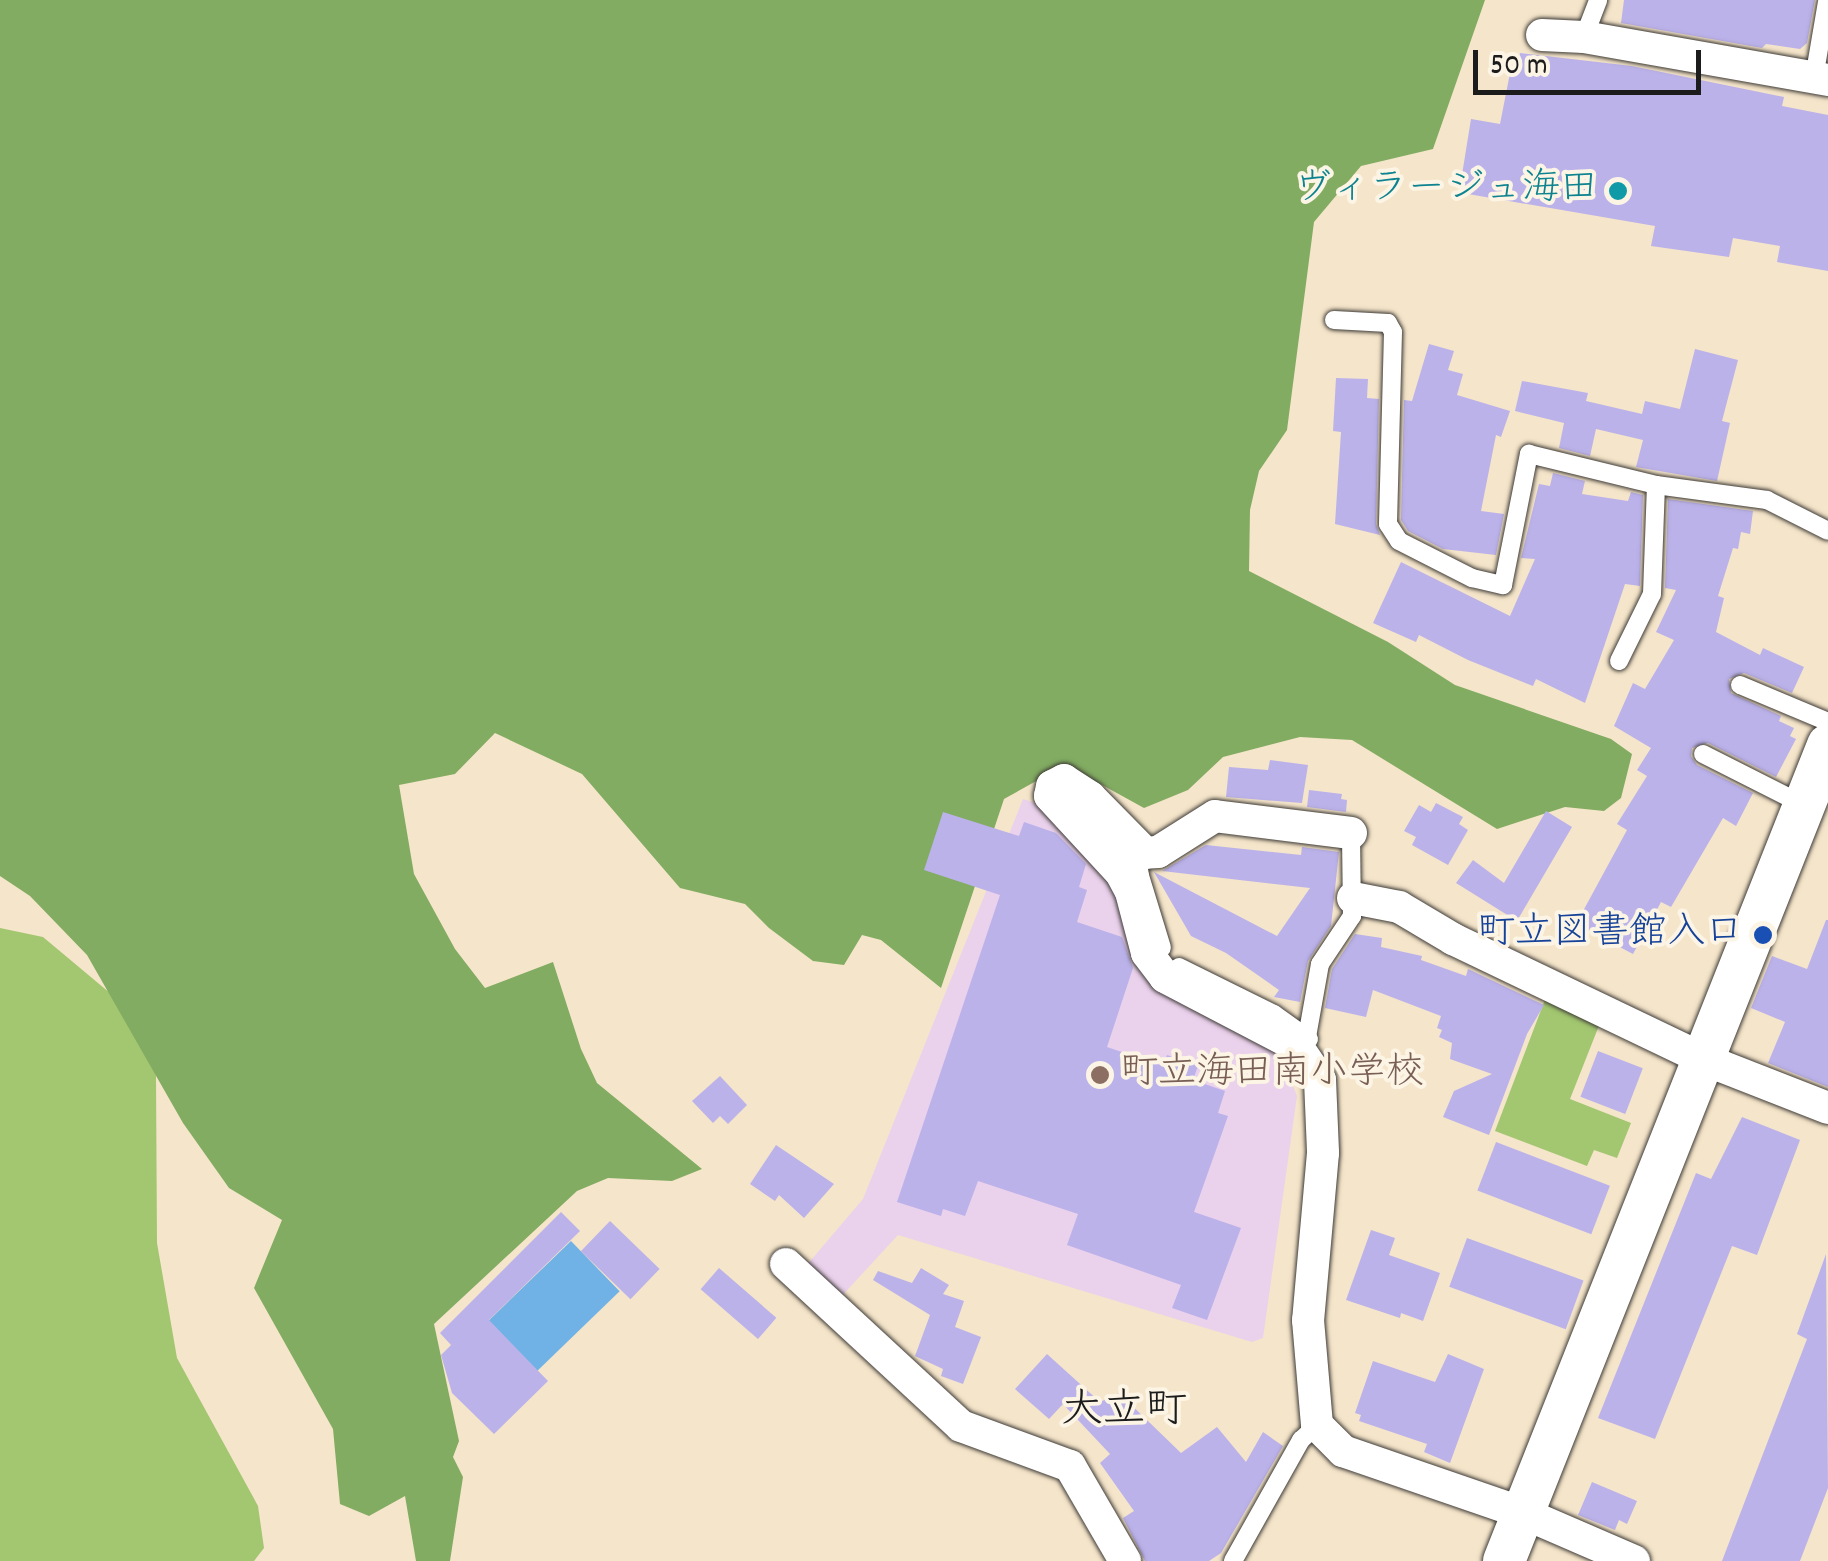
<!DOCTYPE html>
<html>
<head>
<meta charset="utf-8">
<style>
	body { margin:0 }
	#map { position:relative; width:1828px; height:1561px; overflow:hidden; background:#f5e5ca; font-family:Dekko,"Klee One",sans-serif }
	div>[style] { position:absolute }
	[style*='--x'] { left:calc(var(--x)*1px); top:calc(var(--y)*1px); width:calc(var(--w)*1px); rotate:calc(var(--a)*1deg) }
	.built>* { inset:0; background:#ead1ec }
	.green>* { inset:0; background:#a3c770 }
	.forest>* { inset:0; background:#82ac62 }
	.water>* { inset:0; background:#70b2e5; transform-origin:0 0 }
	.building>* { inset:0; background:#bbb2ea; transform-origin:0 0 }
	.roads { filter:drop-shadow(0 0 2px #3d3a36) drop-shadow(0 0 2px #3d3a36) }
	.service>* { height:18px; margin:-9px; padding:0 9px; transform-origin:9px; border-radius:9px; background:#fff }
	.minor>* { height:32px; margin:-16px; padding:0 16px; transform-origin:16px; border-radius:16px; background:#fff }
	.tertiary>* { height:42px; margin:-21px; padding:0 21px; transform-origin:21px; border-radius:21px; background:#fff }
	.dots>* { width:28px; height:28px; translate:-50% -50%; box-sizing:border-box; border:5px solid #fcf5e5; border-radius:50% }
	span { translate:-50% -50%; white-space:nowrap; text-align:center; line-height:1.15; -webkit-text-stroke:8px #fcf5e5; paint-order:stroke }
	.culture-label { font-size:38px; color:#0d838f }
	.right { translate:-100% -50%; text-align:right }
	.transit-label { font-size:38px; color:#164399 }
	.education-label { font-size:38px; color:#785e54 }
	.left { translate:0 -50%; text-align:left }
	.quarter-label { font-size:42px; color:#1c1c1c }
	.scale { position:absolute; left:1473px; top:50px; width:228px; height:45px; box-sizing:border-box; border:5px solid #1c1c1c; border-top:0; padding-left:12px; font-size:30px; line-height:35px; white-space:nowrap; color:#1c1c1c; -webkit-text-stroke:8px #fcf5e5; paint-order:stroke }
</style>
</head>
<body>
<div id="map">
	<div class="built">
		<div style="clip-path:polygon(1023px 799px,1048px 807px,1104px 868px,1145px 961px,1280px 1053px,1297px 1096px,1263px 1338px,1252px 1342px,898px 1235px,839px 1299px,806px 1266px,863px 1199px)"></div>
	</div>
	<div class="green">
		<div style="clip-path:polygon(0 928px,43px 937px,147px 1024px,156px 1076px,157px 1243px,177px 1358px,258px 1506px,264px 1548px,254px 1561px,0 1561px)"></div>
		<div style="clip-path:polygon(1546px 997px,1602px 1018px,1570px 1099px,1631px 1123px,1617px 1158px,1594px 1150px,1587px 1166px,1495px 1131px)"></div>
	</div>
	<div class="forest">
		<div style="clip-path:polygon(0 0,1485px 0,1433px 149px,1361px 166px,1314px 222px,1287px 430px,1259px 471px,1250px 510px,1249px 571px,1388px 642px,1455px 685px,1611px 739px,1632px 754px,1621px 798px,1604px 811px,1565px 807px,1497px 829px,1352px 740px,1300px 737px,1223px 757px,1188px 790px,1144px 808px,1075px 770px,1038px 780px,1004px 799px,941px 988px,881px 940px,862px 935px,844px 965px,813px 961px,769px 928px,745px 904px,680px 888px,582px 774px,495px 733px,455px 774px,399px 785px,414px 874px,455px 949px,485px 988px,553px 962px,581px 1049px,597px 1083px,702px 1169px,672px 1181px,608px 1178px,577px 1191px,434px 1324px,459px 1441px,453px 1457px,463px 1477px,450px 1561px,416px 1561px,405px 1496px,369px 1516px,340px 1504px,333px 1429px,254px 1288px,282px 1220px,229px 1188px,183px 1123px,87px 955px,30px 896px,0 876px)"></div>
	</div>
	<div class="water">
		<div style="left:571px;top:1241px;width:70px;height:115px;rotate:46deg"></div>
	</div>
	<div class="building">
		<div style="clip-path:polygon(1624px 0,1815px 0,1807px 43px,1800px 49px,1766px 44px,1762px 48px,1621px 23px)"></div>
		<div style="clip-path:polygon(1520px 53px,1632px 66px,1784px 97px,1782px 106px,1828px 115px,1828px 271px,1777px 262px,1780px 246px,1733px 238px,1729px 257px,1651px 246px,1655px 226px,1468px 194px,1468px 188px,1460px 187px,1471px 119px,1500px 124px,1511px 68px,1517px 70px)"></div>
		<div style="clip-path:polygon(1429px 344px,1454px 351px,1448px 370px,1463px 374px,1457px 395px,1510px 411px,1501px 437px,1496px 435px,1481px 511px,1504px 514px,1496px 555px,1443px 549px,1408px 531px,1401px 520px,1404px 400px,1412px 401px)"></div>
		<div style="clip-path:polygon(1695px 349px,1738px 360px,1722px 421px,1730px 423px,1717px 481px,1636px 467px,1643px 440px,1596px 429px,1590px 456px,1559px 448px,1564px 423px,1515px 411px,1522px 381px,1588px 393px,1586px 401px,1642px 414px,1645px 401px,1680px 409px)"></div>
		<div style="clip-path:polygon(1336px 378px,1368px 379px,1367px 398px,1379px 399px,1376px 524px,1380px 535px,1335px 524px,1341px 432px,1333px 431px)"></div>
		<div style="clip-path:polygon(1553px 473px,1585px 481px,1582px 494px,1628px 501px,1631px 492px,1643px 495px,1640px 586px,1625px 584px,1585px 703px,1536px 679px,1533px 686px,1468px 660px,1419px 635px,1416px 642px,1373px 623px,1401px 562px,1510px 616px,1535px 559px,1521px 558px,1539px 484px,1550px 486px)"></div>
		<div style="clip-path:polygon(1668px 499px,1753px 511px,1750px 534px,1741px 532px,1738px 549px,1733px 548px,1718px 596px,1724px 598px,1716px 632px,1760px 655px,1763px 648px,1804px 667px,1792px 693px,1744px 673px,1729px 679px,1731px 693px,1781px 716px,1779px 721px,1794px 728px,1790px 736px,1796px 739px,1776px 777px,1708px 743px,1692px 748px,1691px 756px,1697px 765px,1753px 793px,1736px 826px,1723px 818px,1671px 907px,1661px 902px,1633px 954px,1576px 924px,1627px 830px,1617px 824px,1647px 776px,1637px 770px,1651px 748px,1614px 726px,1633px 683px,1645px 689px,1674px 640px,1656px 632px,1676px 590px,1665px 588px)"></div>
		<div style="clip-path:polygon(1270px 760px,1308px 765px,1302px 803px,1226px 797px,1229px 767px,1268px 770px)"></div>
		<div style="clip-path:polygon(1309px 790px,1342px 794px,1341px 799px,1347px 800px,1346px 812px,1307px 807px)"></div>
		<div style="clip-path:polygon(1436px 803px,1463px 817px,1459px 824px,1468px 830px,1448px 865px,1412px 845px,1416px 837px,1404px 831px,1419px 805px,1431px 812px)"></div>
		<div style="clip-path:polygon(1546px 811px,1572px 827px,1517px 921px,1456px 883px,1473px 860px,1504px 883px)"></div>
		<div style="clip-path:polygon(943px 812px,1019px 836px,1024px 822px,1056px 833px,1086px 864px,1079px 887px,1087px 890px,1077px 922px,1122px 937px,1133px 968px,1107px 1047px,1163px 1066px,1167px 1055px,1198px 1066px,1193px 1080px,1225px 1091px,1218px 1113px,1228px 1116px,1194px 1212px,1241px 1228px,1207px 1320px,1172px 1308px,1181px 1285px,1067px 1245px,1078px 1214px,978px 1181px,965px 1216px,943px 1209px,941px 1216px,897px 1202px,1000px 895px,924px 870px)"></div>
		<div style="clip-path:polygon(1206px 845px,1301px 855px,1302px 847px,1339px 852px,1331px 926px,1308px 961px,1300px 1002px,1274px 997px,1279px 990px,1226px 953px,1191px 936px,1154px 872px,1277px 936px,1310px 888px,1162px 871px)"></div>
		<div style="clip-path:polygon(1826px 920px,1828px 920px,1828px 1087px,1768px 1063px,1785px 1022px,1751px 1008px,1772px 956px,1807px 969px)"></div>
		<div style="clip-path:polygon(1355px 934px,1382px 938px,1381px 947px,1422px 956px,1421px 960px,1466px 976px,1468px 969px,1544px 1005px,1527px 1034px,1489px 1135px,1443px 1117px,1454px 1091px,1492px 1074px,1450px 1059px,1452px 1043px,1439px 1037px,1442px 1030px,1437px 1028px,1441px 1016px,1373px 990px,1366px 1017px,1325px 1008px,1332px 969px)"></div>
		<div style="left:1598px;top:1051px;width:48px;height:49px;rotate:21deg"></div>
		<div style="clip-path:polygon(720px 1076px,747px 1105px,728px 1124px,720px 1116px,713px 1123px,692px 1101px)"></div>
		<div style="clip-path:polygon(1742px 1117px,1800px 1140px,1757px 1255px,1732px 1246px,1655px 1439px,1598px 1418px,1696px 1173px,1711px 1179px)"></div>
		<div style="left:1496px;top:1142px;width:122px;height:52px;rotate:21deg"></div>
		<div style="clip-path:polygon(776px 1145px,834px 1184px,804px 1218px,779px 1195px,775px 1201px,750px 1184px)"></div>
		<div style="clip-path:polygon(561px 1212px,580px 1231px,489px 1320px,548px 1381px,494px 1434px,452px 1393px,441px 1355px,451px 1345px,440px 1333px)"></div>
		<div style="left:610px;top:1221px;width:69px;height:42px;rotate:44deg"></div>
		<div style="clip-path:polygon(1371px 1230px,1395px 1238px,1389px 1255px,1440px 1273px,1423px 1321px,1401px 1313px,1400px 1318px,1346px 1300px)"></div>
		<div style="left:1467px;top:1238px;width:124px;height:52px;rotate:20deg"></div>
		<div style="clip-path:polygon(1826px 1254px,1828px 1488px,1800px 1561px,1722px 1561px,1807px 1339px,1797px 1334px)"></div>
		<div style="left:719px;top:1268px;width:76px;height:28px;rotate:41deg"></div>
		<div style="clip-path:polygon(921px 1268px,949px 1285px,943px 1294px,964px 1301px,955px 1327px,981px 1337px,963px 1384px,941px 1376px,943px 1369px,915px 1356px,930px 1315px,873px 1280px,878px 1271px,912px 1283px)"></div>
		<div style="clip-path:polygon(1047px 1354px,1100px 1402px,1119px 1393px,1181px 1453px,1217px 1427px,1246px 1462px,1263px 1432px,1283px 1446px,1221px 1553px,1209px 1561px,1145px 1561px,1123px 1518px,1134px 1511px,1100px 1463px,1110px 1454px,1063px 1404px,1049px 1419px,1015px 1389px)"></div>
		<div style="clip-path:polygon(1448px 1354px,1484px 1369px,1450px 1463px,1424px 1452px,1427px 1444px,1359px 1421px,1361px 1415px,1355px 1413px,1373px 1361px,1435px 1382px)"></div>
		<div style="clip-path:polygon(1592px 1482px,1637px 1501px,1627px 1524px,1619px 1520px,1615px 1530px,1578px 1515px)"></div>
	</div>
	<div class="roads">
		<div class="service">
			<div style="--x:1584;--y:37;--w:40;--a:-69"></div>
			<div style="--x:1814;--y:78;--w:77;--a:-80.3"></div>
			<div style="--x:1334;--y:320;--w:54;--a:3.2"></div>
			<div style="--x:1388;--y:323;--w:10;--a:61"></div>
			<div style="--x:1393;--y:332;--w:192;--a:91.5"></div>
			<div style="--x:1388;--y:524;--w:20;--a:57"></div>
			<div style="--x:1399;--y:541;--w:82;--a:26.9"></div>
			<div style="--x:1472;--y:578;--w:32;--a:13"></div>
			<div style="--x:1503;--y:585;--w:134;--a:-78.8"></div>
			<div style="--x:1529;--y:454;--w:131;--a:13.7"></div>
			<div style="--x:1656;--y:485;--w:112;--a:7.7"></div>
			<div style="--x:1767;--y:500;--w:68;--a:26.9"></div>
			<div style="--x:1619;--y:661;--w:75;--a:-63.8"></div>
			<div style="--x:1652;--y:594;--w:109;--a:-87.9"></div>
			<div style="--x:1740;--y:685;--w:95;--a:22.8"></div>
			<div style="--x:1703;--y:754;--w:113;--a:26.8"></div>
			<div style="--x:1145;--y:853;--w:12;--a:125"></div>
			<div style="--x:1138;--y:863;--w:13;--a:81"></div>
			<div style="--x:1140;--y:876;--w:75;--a:73"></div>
			<div style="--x:1179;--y:967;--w:106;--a:26.3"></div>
			<div style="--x:1274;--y:1014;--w:43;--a:35.5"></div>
			<div style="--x:1307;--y:1037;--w:74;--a:-79.9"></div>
			<div style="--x:1320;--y:964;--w:58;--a:-56.3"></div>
			<div style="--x:1352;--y:916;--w:83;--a:-90.7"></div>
			<div style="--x:1233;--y:1561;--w:139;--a:-60.7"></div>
			<div style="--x:1301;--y:1440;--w:22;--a:-43"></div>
		</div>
		<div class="minor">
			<div style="--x:1542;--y:35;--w:42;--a:2.7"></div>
			<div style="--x:1584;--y:37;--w:248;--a:10"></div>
			<div style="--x:1351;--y:833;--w:137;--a:-172.9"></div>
			<div style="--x:1215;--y:816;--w:67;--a:147.7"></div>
			<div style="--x:1158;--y:852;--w:13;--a:176"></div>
			<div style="--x:1145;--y:853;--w:78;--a:-134.5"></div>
			<div style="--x:1090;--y:797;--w:31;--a:-147"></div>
			<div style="--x:1064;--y:780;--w:13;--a:153"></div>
			<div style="--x:1052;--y:786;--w:10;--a:101"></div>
			<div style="--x:1050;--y:796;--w:105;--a:47.3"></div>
			<div style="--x:1121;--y:873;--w:21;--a:62"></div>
			<div style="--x:1131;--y:892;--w:63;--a:75.3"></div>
			<div style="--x:1147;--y:953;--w:30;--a:53"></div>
			<div style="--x:1165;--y:977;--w:149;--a:27.6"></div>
			<div style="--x:1297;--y:1046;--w:41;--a:55.9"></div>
			<div style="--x:1320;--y:1080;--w:73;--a:87.6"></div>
			<div style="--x:1323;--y:1153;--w:168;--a:95.1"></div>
			<div style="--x:1308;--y:1320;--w:105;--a:85.1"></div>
			<div style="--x:1317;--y:1425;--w:37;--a:45"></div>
			<div style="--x:1343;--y:1451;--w:190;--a:19"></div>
			<div style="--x:1523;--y:1513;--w:121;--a:23.4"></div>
			<div style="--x:1353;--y:898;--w:47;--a:11.1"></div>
			<div style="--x:1399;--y:907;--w:63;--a:30.7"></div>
			<div style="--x:1453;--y:939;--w:277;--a:25.6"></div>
			<div style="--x:1703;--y:1059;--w:134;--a:21.4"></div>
			<div style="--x:786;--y:1264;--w:238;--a:42.8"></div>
			<div style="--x:961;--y:1426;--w:116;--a:20.2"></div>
			<div style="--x:1070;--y:1466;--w:110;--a:59.9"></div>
		</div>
		<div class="tertiary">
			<div style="--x:1504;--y:1561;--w:878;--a:-68.34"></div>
		</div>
	</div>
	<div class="dots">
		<div style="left:1618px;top:191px;background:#0f9aa8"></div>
		<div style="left:1763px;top:935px;background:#1a4fb4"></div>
		<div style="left:1100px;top:1075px;background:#8d6e63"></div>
	</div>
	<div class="culture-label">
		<span class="right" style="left:1598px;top:191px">ヴィラージュ海田</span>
	</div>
	<div class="transit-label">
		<span class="right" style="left:1743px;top:935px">町立図書館入口</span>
	</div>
	<div class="education-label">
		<span class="left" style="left:1120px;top:1075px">町立海田南小学校</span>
	</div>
	<div class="quarter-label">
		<span style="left:1124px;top:1413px">大立町</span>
	</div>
	<div class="scale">50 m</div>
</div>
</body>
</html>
